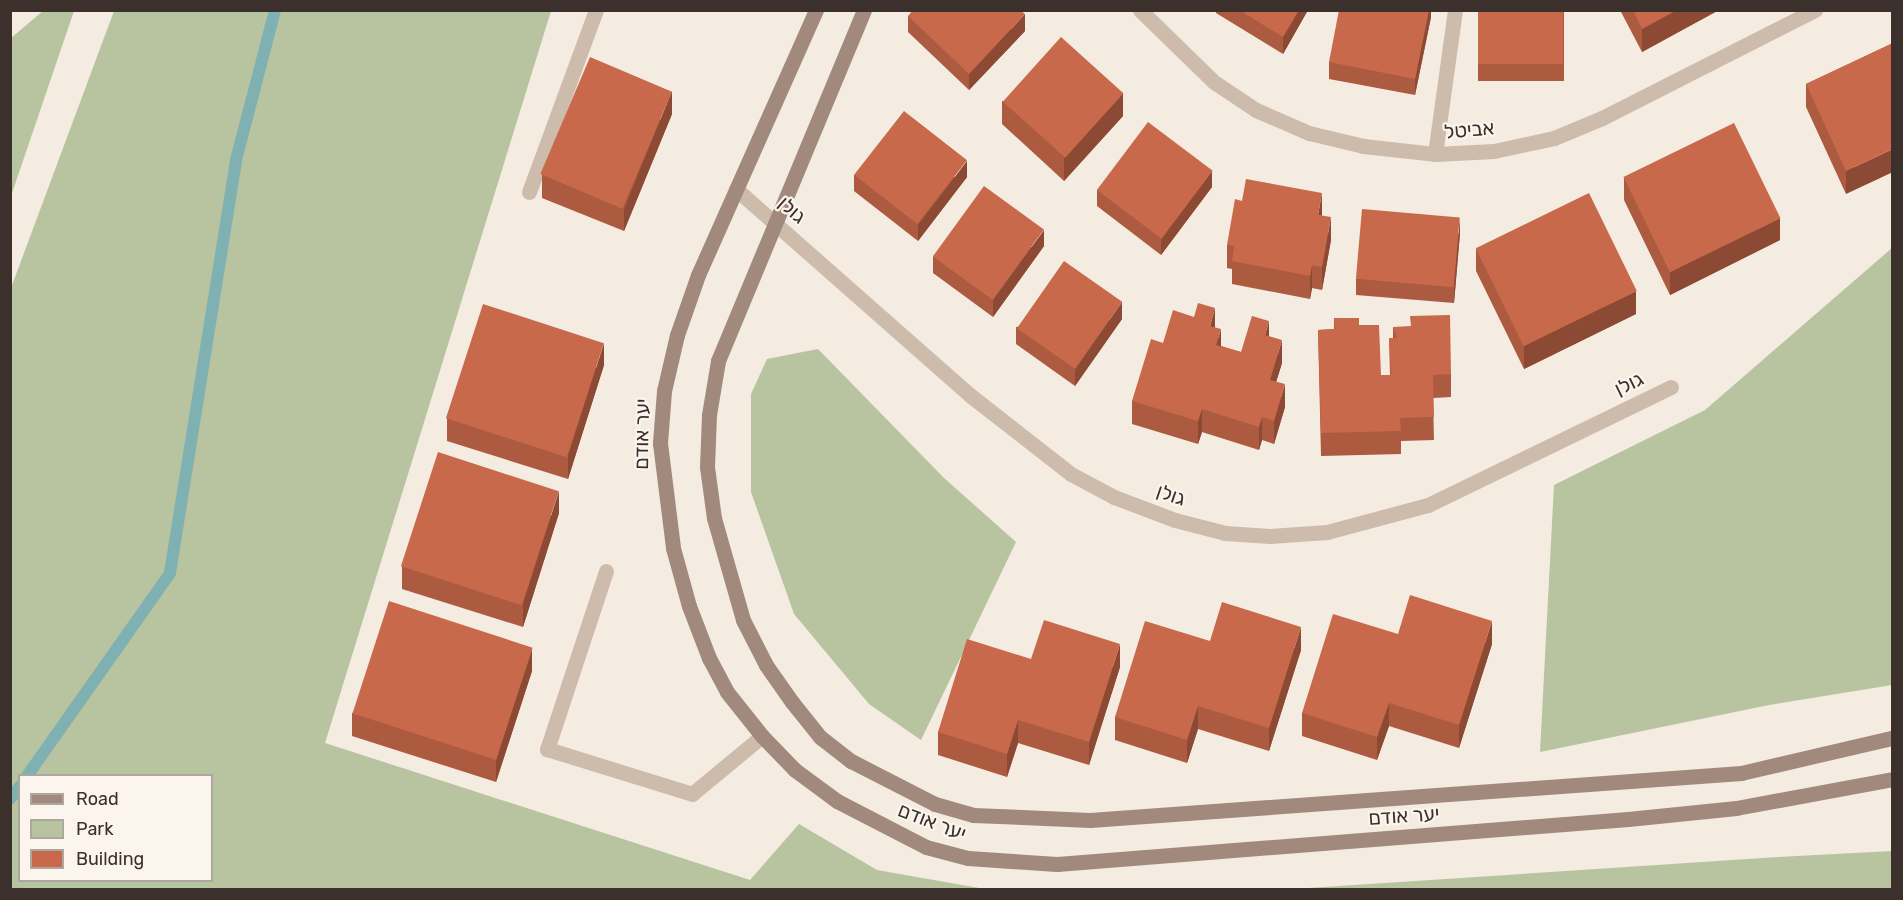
<!DOCTYPE html>
<html>
<head>
<meta charset="utf-8">
<style>
	body { margin:0 }
	#map { position:relative; width:1903px; height:900px; overflow:hidden; background:#f4ebe1; font-family:Rubik,"Noto Sans Hebrew",sans-serif }
	div>[style] { position:absolute }
	[style*='--x'] { left:calc(var(--x)*1px); top:calc(var(--y)*1px); width:calc(var(--w)*1px); rotate:calc(var(--a)*1deg) }
	.green>* { inset:0; background:#b8c4a0 }
	.stream>* { height:12px; margin:-6px; padding:0 6px; transform-origin:6px; border-radius:6px; background:#7fb0b2 }
	.lane>* { height:15px; margin:-7.5px; padding:0 7.5px; transform-origin:7.5px; border-radius:7.5px; background:#cdbbac }
	.street>* { height:15px; margin:-7.5px; padding:0 7.5px; transform-origin:7.5px; border-radius:7.5px; background:#cdbbac }
	.secondary>* { height:15px; margin:-7.5px; padding:0 7.5px; transform-origin:7.5px; border-radius:7.5px; background:#a18a7d }
	.wall>* { inset:0; background:#ac5a40; transform-origin:0 0 }
	.shaded-wall>* { inset:0; background:#8c4a34 }
	.building>* { inset:0; background:#c8694b; transform-origin:0 0 }
	span { translate:-50% -50%; white-space:nowrap; text-align:center; line-height:1.15; -webkit-text-stroke:4.5px #fbf5ee; paint-order:stroke }
	.street-label { font-size:20px; color:#3b302b }
	.frame { position:absolute; inset:0; border:12px solid #3b302b; pointer-events:none }
	.legend { position:absolute; left:18px; top:774px; width:195px; height:108px; box-sizing:border-box; background:#fbf5ee; border:2px solid #aea6a0; margin:0; padding:8px 10px; list-style:none; font-size:18px; color:#3b302b }
	.legend li { display:flex; align-items:center; gap:12px; height:30px }
	.legend b { width:30px; border:2px solid #aea6a0 }
</style>
</head>
<body>
<div id="map">
	<div class="green">
		<div style="clip-path:polygon(43px 11px,74px 11px,11px 196px,11px 38px)"></div>
		<div style="clip-path:polygon(evenodd,114px 11px,551px 11px,325px 743px,750px 880px,799px 824px,877px 870px,985px 889px,11px 889px,11px 288px,114px 11px,20px 776px,212px 776px,212px 880px,20px 880px,20px 776px)"></div>
		<div style="clip-path:polygon(1892px 248px,1892px 685px,1769px 705px,1540px 752px,1554px 485px,1705px 410px)"></div>
		<div style="clip-path:polygon(818px 349px,944px 478px,1016px 542px,921px 740px,869px 704px,794px 614px,751px 492px,751px 394px,767px 359px)"></div>
		<div style="clip-path:polygon(1892px 851px,1892px 889px,1293px 889px,1778px 857px)"></div>
	</div>
	<div class="stream">
		<div style="--x:27;--y:776;--w:248;--a:-54.8"></div>
		<div style="--x:170;--y:573;--w:418;--a:-80.9"></div>
		<div style="--x:236;--y:160;--w:155;--a:-75.4"></div>
		<div style="--x:10;--y:799;--w:16;--a:-52"></div>
	</div>
	<div class="lane">
		<div style="--x:1435;--y:154;--w:145;--a:-82.1"></div>
		<div style="--x:529;--y:192;--w:194;--a:-69.8"></div>
		<div style="--x:606;--y:571;--w:188;--a:108.3"></div>
		<div style="--x:547;--y:749;--w:152;--a:17.2"></div>
		<div style="--x:692;--y:794;--w:91;--a:-39.6"></div>
	</div>
	<div class="street">
		<div style="--x:1140;--y:10;--w:103;--a:44.2"></div>
		<div style="--x:1214;--y:82;--w:50;--a:33.7"></div>
		<div style="--x:1256;--y:110;--w:58;--a:23.5"></div>
		<div style="--x:1309;--y:133;--w:56;--a:13.5"></div>
		<div style="--x:1363;--y:146;--w:72;--a:6.3"></div>
		<div style="--x:1435;--y:154;--w:59;--a:-2.9"></div>
		<div style="--x:1494;--y:151;--w:61;--a:-12.2"></div>
		<div style="--x:1554;--y:138;--w:52;--a:-22.6"></div>
		<div style="--x:1602;--y:118;--w:239;--a:-26.9"></div>
		<div style="--x:736;--y:189;--w:313;--a:41.4"></div>
		<div style="--x:971;--y:396;--w:127;--a:38"></div>
		<div style="--x:1071;--y:474;--w:49;--a:28.1"></div>
		<div style="--x:1114;--y:497;--w:65;--a:20.7"></div>
		<div style="--x:1175;--y:520;--w:52;--a:14.6"></div>
		<div style="--x:1225;--y:533;--w:45;--a:3.8"></div>
		<div style="--x:1270;--y:536;--w:57;--a:-4"></div>
		<div style="--x:1327;--y:532;--w:105;--a:-15"></div>
		<div style="--x:1428;--y:505;--w:270;--a:-25.9"></div>
	</div>
	<div class="secondary">
		<div style="--x:816;--y:10;--w:290;--a:114"></div>
		<div style="--x:698;--y:275;--w:64;--a:109.3"></div>
		<div style="--x:677;--y:335;--w:57;--a:103.1"></div>
		<div style="--x:664;--y:391;--w:52;--a:94.4"></div>
		<div style="--x:660;--y:443;--w:106;--a:82.9"></div>
		<div style="--x:673;--y:548;--w:60;--a:74.6"></div>
		<div style="--x:689;--y:606;--w:56;--a:69"></div>
		<div style="--x:709;--y:658;--w:38;--a:62"></div>
		<div style="--x:727;--y:692;--w:56;--a:51.5"></div>
		<div style="--x:762;--y:736;--w:47;--a:45.9"></div>
		<div style="--x:795;--y:770;--w:52;--a:36.4"></div>
		<div style="--x:837;--y:801;--w:100;--a:27.3"></div>
		<div style="--x:926;--y:847;--w:43;--a:14.7"></div>
		<div style="--x:968;--y:858;--w:89;--a:3.9"></div>
		<div style="--x:1057;--y:864;--w:573;--a:-4.51"></div>
		<div style="--x:1628;--y:819;--w:109;--a:-5.8"></div>
		<div style="--x:1736;--y:808;--w:159;--a:-10.5"></div>
		<div style="--x:864;--y:10;--w:380;--a:112.6"></div>
		<div style="--x:718;--y:361;--w:55;--a:99.5"></div>
		<div style="--x:709;--y:415;--w:52;--a:92.2"></div>
		<div style="--x:707;--y:467;--w:51;--a:82.2"></div>
		<div style="--x:714;--y:518;--w:106;--a:74.1"></div>
		<div style="--x:743;--y:620;--w:51;--a:62.9"></div>
		<div style="--x:766;--y:665;--w:45;--a:54.9"></div>
		<div style="--x:792;--y:702;--w:45;--a:51.3"></div>
		<div style="--x:820;--y:737;--w:39;--a:38"></div>
		<div style="--x:851;--y:761;--w:94;--a:27.1"></div>
		<div style="--x:935;--y:804;--w:40;--a:16"></div>
		<div style="--x:973;--y:815;--w:117;--a:2.4"></div>
		<div style="--x:1090;--y:820;--w:653;--a:-4.13"></div>
		<div style="--x:1741;--y:773;--w:155;--a:-13.1"></div>
	</div>
	<div class="wall">
		<div style="clip-path:polygon(642px 10px,736px 10px,736px 12px)"></div>
		<div style="clip-path:polygon(1216px 10px,1308px 10px,1283px 54px,1216px 13px)"></div>
		<div style="clip-path:polygon(1431px 10px,1431px 17px,1415px 95px,1329px 79px,1329px 62px)"></div>
		<div style="left:1478px;top:10px;width:86px;height:71px"></div>
		<div style="clip-path:polygon(1620px 10px,1719px 10px,1642px 52px)"></div>
		<div style="clip-path:polygon(908px 16px,1025px 31px,969px 90px,908px 32px)"></div>
		<div style="clip-path:polygon(1893px 43px,1846px 194px,1806px 107px,1806px 84px)"></div>
		<div style="clip-path:polygon(1002px 101px,1123px 116px,1064px 181px,1002px 124px)"></div>
		<div style="clip-path:polygon(672px 114px,624px 231px,542px 198px,542px 175px)"></div>
		<div style="clip-path:polygon(854px 175px,967px 177px,918px 241px,854px 191px)"></div>
		<div style="clip-path:polygon(1624px 177px,1780px 240px,1670px 295px,1624px 200px)"></div>
		<div style="clip-path:polygon(1212px 187px,1161px 255px,1097px 206px,1097px 190px)"></div>
		<div style="clip-path:polygon(1322px 216px,1331px 240px,1322px 290px,1312px 288px,1310px 299px,1232px 284px,1232px 269px,1227px 268px,1227px 245px)"></div>
		<div style="clip-path:polygon(1460px 233px,1454px 303px,1356px 295px,1356px 279px)"></div>
		<div style="clip-path:polygon(1044px 246px,993px 317px,933px 273px,933px 257px)"></div>
		<div style="clip-path:polygon(1476px 249px,1636px 314px,1524px 369px,1476px 271px)"></div>
		<div style="clip-path:polygon(1334px 318px,1359px 325px,1381px 375px,1390px 375px,1389px 338px,1393px 338px,1393px 327px,1451px 374px,1451px 397px,1433px 398px,1434px 440px,1401px 441px,1401px 454px,1321px 456px,1318px 330px,1334px 329px)"></div>
		<div style="clip-path:polygon(1122px 319px,1075px 386px,1016px 344px,1016px 327px)"></div>
		<div style="clip-path:polygon(1215px 328px,1221px 346px,1241px 352px,1269px 336px,1282px 363px,1276px 382px,1285px 407px,1274px 444px,1262px 440px,1259px 450px,1202px 432px,1198px 444px,1132px 424px,1132px 401px)"></div>
		<div style="clip-path:polygon(604px 365px,568px 479px,447px 441px,447px 418px)"></div>
		<div style="clip-path:polygon(559px 513px,523px 627px,402px 589px,402px 566px)"></div>
		<div style="clip-path:polygon(1398px 634px,1492px 644px,1459px 748px,1389px 726px,1377px 760px,1302px 736px,1302px 713px)"></div>
		<div style="clip-path:polygon(1210px 641px,1301px 650px,1269px 751px,1198px 729px,1187px 763px,1115px 740px,1115px 717px)"></div>
		<div style="clip-path:polygon(1031px 659px,1120px 667px,1089px 765px,1018px 743px,1007px 777px,938px 755px,938px 732px)"></div>
		<div style="clip-path:polygon(532px 671px,496px 782px,352px 736px,352px 713px)"></div>
	</div>
	<div class="shaded-wall">
		<div style="clip-path:polygon(1299px 10px,1308px 10px,1283px 54px,1283px 37px)"></div>
		<div style="clip-path:polygon(1429px 10px,1431px 10px,1431px 17px,1415px 95px,1415px 79px)"></div>
		<div style="clip-path:polygon(1677px 10px,1719px 10px,1642px 52px,1642px 29px)"></div>
		<div style="clip-path:polygon(1025px 14px,1025px 31px,969px 90px,969px 74px)"></div>
		<div style="clip-path:polygon(672px 91px,672px 114px,624px 231px,624px 209px)"></div>
		<div style="clip-path:polygon(1123px 93px,1123px 116px,1064px 181px,1064px 158px)"></div>
		<div style="clip-path:polygon(1893px 149px,1893px 172px,1846px 194px,1846px 171px)"></div>
		<div style="clip-path:polygon(967px 161px,967px 177px,918px 241px,918px 225px)"></div>
		<div style="clip-path:polygon(1212px 171px,1212px 187px,1161px 255px,1161px 238px)"></div>
		<div style="clip-path:polygon(1322px 193px,1322px 216px,1318px 215px)"></div>
		<div style="clip-path:polygon(1331px 217px,1331px 240px,1322px 290px,1322px 267px)"></div>
		<div style="clip-path:polygon(1460px 217px,1460px 233px,1454px 303px,1454px 287px)"></div>
		<div style="clip-path:polygon(1780px 218px,1780px 240px,1670px 295px,1670px 272px)"></div>
		<div style="clip-path:polygon(1044px 230px,1044px 246px,993px 317px,993px 300px)"></div>
		<div style="clip-path:polygon(1312px 265px,1312px 288px,1310px 299px,1310px 276px)"></div>
		<div style="clip-path:polygon(1636px 291px,1636px 314px,1524px 369px,1524px 346px)"></div>
		<div style="clip-path:polygon(1122px 302px,1122px 319px,1075px 386px,1075px 369px)"></div>
		<div style="clip-path:polygon(1215px 308px,1215px 331px,1210px 326px)"></div>
		<div style="clip-path:polygon(1269px 321px,1269px 344px,1265px 335px)"></div>
		<div style="clip-path:polygon(1221px 329px,1221px 352px,1216px 345px)"></div>
		<div style="clip-path:polygon(1282px 340px,1282px 363px,1270px 402px,1270px 380px)"></div>
		<div style="clip-path:polygon(604px 343px,604px 365px,568px 479px,568px 456px)"></div>
		<div style="clip-path:polygon(1285px 384px,1285px 407px,1274px 444px,1274px 421px)"></div>
		<div style="clip-path:polygon(1202px 409px,1202px 432px,1198px 444px,1198px 421px)"></div>
		<div style="clip-path:polygon(1262px 417px,1262px 440px,1259px 450px,1259px 427px)"></div>
		<div style="clip-path:polygon(559px 491px,559px 513px,523px 627px,523px 604px)"></div>
		<div style="clip-path:polygon(1492px 621px,1492px 644px,1459px 748px,1459px 725px)"></div>
		<div style="clip-path:polygon(1301px 627px,1301px 650px,1269px 751px,1269px 728px)"></div>
		<div style="clip-path:polygon(1120px 644px,1120px 667px,1089px 765px,1089px 742px)"></div>
		<div style="clip-path:polygon(532px 648px,532px 671px,496px 782px,496px 759px)"></div>
		<div style="clip-path:polygon(1389px 703px,1389px 726px,1377px 760px,1377px 737px)"></div>
		<div style="clip-path:polygon(1198px 706px,1198px 729px,1187px 763px,1187px 740px)"></div>
		<div style="clip-path:polygon(1018px 720px,1018px 743px,1007px 777px,1007px 754px)"></div>
	</div>
	<div class="building">
		<div style="clip-path:polygon(913px 10px,1020px 10px,1025px 14px,969px 74px,908px 16px)"></div>
		<div style="clip-path:polygon(1239px 10px,1299px 10px,1283px 37px)"></div>
		<div style="clip-path:polygon(1339px 10px,1429px 10px,1415px 79px,1329px 62px)"></div>
		<div style="left:1478px;top:10px;width:85px;height:54px"></div>
		<div style="clip-path:polygon(1633px 10px,1677px 10px,1642px 29px)"></div>
		<div style="left:1061px;top:37px;width:84px;height:87px;rotate:42deg"></div>
		<div style="clip-path:polygon(1893px 43px,1893px 149px,1846px 171px,1806px 84px)"></div>
		<div style="left:590px;top:57px;width:89px;height:127px;rotate:23deg"></div>
		<div style="left:904px;top:111px;width:80px;height:81px;rotate:38deg"></div>
		<div style="left:1148px;top:122px;width:81px;height:85px;rotate:37deg"></div>
		<div style="left:1734px;top:123px;width:106px;height:123px;rotate:64deg"></div>
		<div style="clip-path:polygon(1246px 179px,1322px 193px,1318px 215px,1331px 217px,1322px 267px,1312px 265px,1310px 276px,1232px 261px,1234px 246px,1227px 245px,1235px 199px,1242px 201px)"></div>
		<div style="left:984px;top:186px;width:74px;height:87px;rotate:36deg"></div>
		<div style="left:1589px;top:193px;width:109px;height:126px;rotate:64deg"></div>
		<div style="left:1362px;top:209px;width:98px;height:70px;rotate:5deg"></div>
		<div style="left:1064px;top:261px;width:71px;height:82px;rotate:35deg"></div>
		<div style="clip-path:polygon(1198px 303px,1215px 308px,1210px 326px,1221px 329px,1216px 345px,1241px 352px,1252px 316px,1269px 321px,1265px 335px,1282px 340px,1270px 380px,1285px 384px,1274px 421px,1262px 417px,1259px 427px,1202px 409px,1198px 421px,1132px 401px,1151px 339px,1163px 343px,1173px 310px,1194px 317px)"></div>
		<div style="left:483px;top:304px;width:127px;height:120px;rotate:18deg"></div>
		<div style="clip-path:polygon(1450px 315px,1451px 374px,1433px 375px,1434px 417px,1400px 418px,1401px 431px,1321px 433px,1318px 330px,1335px 329px,1334px 318px,1359px 318px,1359px 325px,1379px 325px,1381px 375px,1391px 375px,1389px 338px,1397px 338px,1393px 327px,1411px 326px,1410px 316px)"></div>
		<div style="left:438px;top:452px;width:127px;height:120px;rotate:18deg"></div>
		<div style="clip-path:polygon(1410px 595px,1492px 621px,1459px 725px,1389px 703px,1377px 737px,1302px 713px,1333px 614px,1398px 634px)"></div>
		<div style="left:389px;top:601px;width:151px;height:118px;rotate:18deg"></div>
		<div style="clip-path:polygon(1222px 602px,1301px 627px,1269px 728px,1198px 706px,1187px 740px,1115px 717px,1145px 621px,1210px 641px)"></div>
		<div style="clip-path:polygon(1044px 620px,1120px 644px,1089px 742px,1018px 720px,1007px 754px,938px 732px,967px 639px,1031px 659px)"></div>
	</div>
	<div class="street-label">
		<span style="left:1469px;top:130px;rotate:-5deg">אביטל</span>
		<span style="left:792px;top:210px;rotate:41deg">גולן</span>
		<span style="left:1629px;top:384px;rotate:-26deg">גולן</span>
		<span style="left:642px;top:434px;rotate:-89deg">יער אודם</span>
		<span style="left:1171px;top:495px;rotate:19deg">גולן</span>
		<span style="left:1404px;top:816px;rotate:-4deg">יער אודם</span>
		<span style="left:932px;top:822px;rotate:21deg">יער אודם</span>
	</div>
	<div class="frame"></div>
	<ul class="legend">
	<li><b style="height:8px;background:#a18a7d"></b>Road</li>
	<li><b style="height:16px;background:#b8c4a0"></b>Park</li>
	<li><b style="height:16px;background:#c8694b"></b>Building</li>
	</ul>
</div>
</body>
</html>
